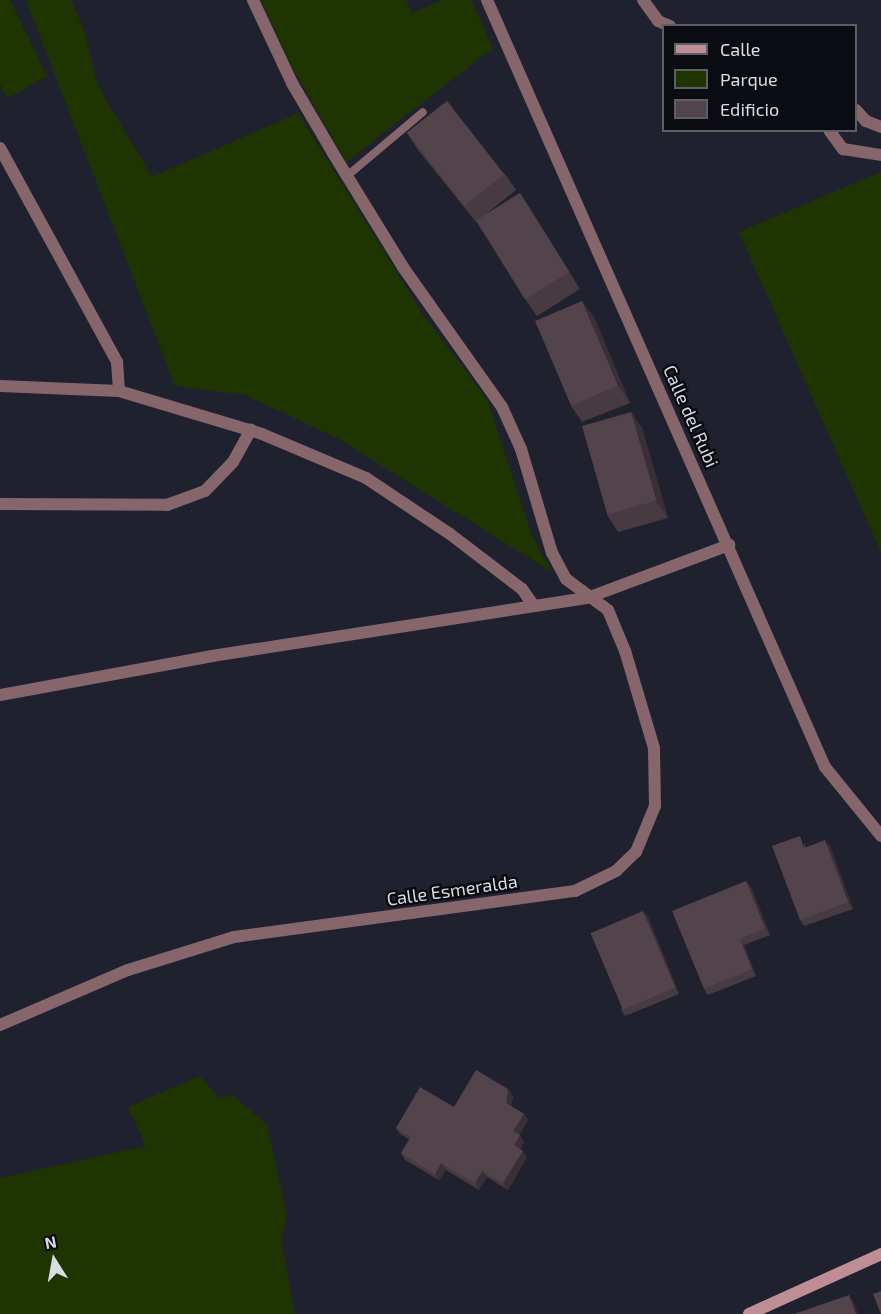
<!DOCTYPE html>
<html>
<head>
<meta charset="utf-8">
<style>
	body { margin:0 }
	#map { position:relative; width:881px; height:1314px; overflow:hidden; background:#1f222e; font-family:"Exo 2",sans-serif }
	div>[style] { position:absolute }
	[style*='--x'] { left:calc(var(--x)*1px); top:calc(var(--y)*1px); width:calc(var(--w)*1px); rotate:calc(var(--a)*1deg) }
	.green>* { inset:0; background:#1e3501 }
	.lane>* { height:8px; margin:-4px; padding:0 4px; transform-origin:4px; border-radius:4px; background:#86666b }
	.street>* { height:12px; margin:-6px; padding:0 6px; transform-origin:6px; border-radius:6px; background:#86666b }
	.secondary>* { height:12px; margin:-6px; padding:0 6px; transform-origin:6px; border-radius:6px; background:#bf8d94 }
	.wall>* { inset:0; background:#473a40 }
	.shaded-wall>* { inset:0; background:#3a2f34 }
	.building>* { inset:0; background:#53434a; transform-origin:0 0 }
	span { translate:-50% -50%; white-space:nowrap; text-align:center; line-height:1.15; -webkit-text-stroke:5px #0a0c11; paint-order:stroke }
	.street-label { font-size:18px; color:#dadce4 }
	.legend { position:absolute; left:662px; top:24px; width:195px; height:108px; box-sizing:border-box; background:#0a0c11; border:2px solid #5d5f65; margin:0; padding:8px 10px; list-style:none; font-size:18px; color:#dadce4 }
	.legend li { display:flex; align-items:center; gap:12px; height:30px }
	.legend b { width:30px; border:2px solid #5d5f65 }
	.north { position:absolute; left:24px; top:1230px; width:60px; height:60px; -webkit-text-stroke:4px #0a0c11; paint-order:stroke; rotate:349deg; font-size:16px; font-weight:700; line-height:24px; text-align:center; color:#dadce4 }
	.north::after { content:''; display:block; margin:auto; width:21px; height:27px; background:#dadce4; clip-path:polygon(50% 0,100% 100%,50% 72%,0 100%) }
</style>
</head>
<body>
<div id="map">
	<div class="green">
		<div style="clip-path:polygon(0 0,10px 0,47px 76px,8px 98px,0 84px)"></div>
		<div style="clip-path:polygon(26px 0,71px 0,84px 30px,98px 86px,152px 177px,298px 113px,424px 316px,487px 399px,533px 538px,553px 573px,339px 439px,245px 395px,175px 386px)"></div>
		<div style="clip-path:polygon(261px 0,406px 0,412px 13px,442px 0,471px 0,493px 48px,346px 162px,289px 61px)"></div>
		<div style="clip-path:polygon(881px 172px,881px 552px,739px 232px)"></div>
		<div style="clip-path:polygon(200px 1076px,218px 1097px,233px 1096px,267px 1125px,287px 1215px,281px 1240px,295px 1314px,0 1314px,0 1178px,146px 1146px,128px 1107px)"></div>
	</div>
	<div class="lane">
		<div style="--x:347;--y:176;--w:99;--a:-40.1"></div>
	</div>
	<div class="street">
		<div style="--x:487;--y:0;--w:838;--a:66.22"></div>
		<div style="--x:825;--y:767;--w:89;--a:50.9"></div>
		<div style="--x:643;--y:0;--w:26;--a:54"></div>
		<div style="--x:658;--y:21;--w:13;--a:23"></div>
		<div style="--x:856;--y:110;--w:15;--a:48"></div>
		<div style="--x:866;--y:121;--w:16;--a:22"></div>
		<div style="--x:829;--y:130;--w:24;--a:54"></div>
		<div style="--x:843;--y:149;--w:38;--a:9"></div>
		<div style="--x:0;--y:148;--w:244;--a:61.3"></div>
		<div style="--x:117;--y:362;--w:29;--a:86"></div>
		<div style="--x:0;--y:386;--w:119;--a:2.4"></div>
		<div style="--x:119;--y:391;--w:149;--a:16.7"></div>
		<div style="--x:262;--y:434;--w:113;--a:22.9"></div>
		<div style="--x:366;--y:478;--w:101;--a:33.7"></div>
		<div style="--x:450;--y:534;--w:91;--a:37.4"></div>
		<div style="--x:522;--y:589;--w:19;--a:55"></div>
		<div style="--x:0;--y:504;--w:167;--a:0.3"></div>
		<div style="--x:167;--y:505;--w:40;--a:-20.2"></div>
		<div style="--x:205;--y:491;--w:40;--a:-46"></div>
		<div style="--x:233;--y:462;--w:37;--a:-61"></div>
		<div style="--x:0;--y:695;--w:216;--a:-10.4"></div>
		<div style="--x:212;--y:656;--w:379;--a:-8.8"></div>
		<div style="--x:587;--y:598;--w:152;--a:-20.5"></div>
		<div style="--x:0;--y:1025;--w:139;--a:-23.3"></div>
		<div style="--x:128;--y:970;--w:111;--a:-17.3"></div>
		<div style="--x:234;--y:937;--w:344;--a:-7.7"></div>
		<div style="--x:575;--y:891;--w:46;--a:-26"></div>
		<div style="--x:616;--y:871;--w:28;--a:-44"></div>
		<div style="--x:636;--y:852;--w:50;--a:-67.6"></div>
		<div style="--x:655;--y:806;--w:58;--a:-91"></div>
		<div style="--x:654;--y:748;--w:101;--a:-106.6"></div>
		<div style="--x:625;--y:651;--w:44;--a:-112.5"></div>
		<div style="--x:608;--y:610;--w:52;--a:-143.6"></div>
		<div style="--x:566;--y:579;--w:30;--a:-118"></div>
		<div style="--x:552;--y:553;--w:109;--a:-106.6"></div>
		<div style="--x:521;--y:449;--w:46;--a:-114.3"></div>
		<div style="--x:502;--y:407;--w:171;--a:-125.3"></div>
		<div style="--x:403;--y:267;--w:134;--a:-121.6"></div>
		<div style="--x:333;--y:153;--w:81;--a:-120.4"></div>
		<div style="--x:292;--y:83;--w:92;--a:-115.2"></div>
	</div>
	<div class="secondary">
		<div style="--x:749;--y:1314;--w:145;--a:-24.4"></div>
	</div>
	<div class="wall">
		<div style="clip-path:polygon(407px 133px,505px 174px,516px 190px,485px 215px,520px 193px,531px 210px,580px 289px,537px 316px,525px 299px,477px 221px,476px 222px,418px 150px)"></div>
		<div style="clip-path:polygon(594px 317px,630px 403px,582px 422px,571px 406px)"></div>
		<div style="clip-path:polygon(631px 412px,642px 428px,668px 518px,618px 532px,607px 515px)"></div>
		<div style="clip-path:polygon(804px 842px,806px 847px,830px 846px,853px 909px,804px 926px,800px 920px)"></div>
		<div style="clip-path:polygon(746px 881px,751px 887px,770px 935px,744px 945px,756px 976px,708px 995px,704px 989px)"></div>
		<div style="clip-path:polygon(648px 917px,679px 994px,625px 1016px,621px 1010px)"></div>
		<div style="clip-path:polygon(508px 1089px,513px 1096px,511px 1106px,524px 1114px,528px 1120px,519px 1135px,524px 1142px,520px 1149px,527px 1157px,508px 1190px,487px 1177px,479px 1190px,446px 1170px,439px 1180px,405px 1160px,401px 1153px,409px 1139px,400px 1134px,396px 1128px)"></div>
	</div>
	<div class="shaded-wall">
		<div style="clip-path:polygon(520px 193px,531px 210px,580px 289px,569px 272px)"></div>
		<div style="clip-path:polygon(582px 301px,594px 317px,630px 403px,618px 386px)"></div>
		<div style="clip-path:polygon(631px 412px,642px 428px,668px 518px,656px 501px)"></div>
		<div style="clip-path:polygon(825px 840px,830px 846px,853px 909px,848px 902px)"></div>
		<div style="clip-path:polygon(746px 881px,751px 887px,770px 935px,765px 928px)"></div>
		<div style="clip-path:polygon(643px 911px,648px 917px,679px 994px,675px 988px)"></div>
		<div style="clip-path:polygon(740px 939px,744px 945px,756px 976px,752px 969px)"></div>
		<div style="clip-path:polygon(508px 1089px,513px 1096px,510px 1110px,506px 1103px)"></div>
		<div style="clip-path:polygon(524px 1114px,528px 1120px,518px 1138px,513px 1131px)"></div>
		<div style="clip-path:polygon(520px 1135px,524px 1142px,518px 1151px,514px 1145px)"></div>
		<div style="clip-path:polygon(523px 1151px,527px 1157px,508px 1190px,503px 1183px)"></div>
		<div style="clip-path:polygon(441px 1163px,446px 1170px,439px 1180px,435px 1174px)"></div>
		<div style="clip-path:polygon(482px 1171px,487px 1177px,479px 1190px,475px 1183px)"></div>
		<div style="clip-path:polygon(849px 1295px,853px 1301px,858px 1314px,856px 1314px)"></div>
	</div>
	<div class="building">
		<div style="left:447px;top:101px;width:93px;height:51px;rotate:52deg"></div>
		<div style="left:520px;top:193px;width:93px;height:52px;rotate:58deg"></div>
		<div style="left:582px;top:301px;width:92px;height:51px;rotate:67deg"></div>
		<div style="left:631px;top:412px;width:92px;height:51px;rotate:74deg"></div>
		<div style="clip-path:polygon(800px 836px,804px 848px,825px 840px,848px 902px,800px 920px,772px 846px)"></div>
		<div style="clip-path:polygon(746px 881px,765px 928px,740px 939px,752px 969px,704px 989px,672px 911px)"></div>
		<div style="left:643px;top:911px;width:83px;height:57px;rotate:67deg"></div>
		<div style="clip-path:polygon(476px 1070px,508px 1089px,506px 1103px,524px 1114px,513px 1131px,520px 1135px,514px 1145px,523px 1151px,503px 1183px,482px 1171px,475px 1183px,441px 1163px,435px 1174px,401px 1153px,411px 1137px,396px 1128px,420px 1087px,454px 1107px)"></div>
		<div style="clip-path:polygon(881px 1291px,881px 1314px,873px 1294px)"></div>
		<div style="clip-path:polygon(849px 1295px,856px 1314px,794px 1314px)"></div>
	</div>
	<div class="street-label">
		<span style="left:691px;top:416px;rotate:66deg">Calle del Rubi</span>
		<span style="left:452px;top:890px;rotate:-8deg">Calle Esmeralda</span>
	</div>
	<ul class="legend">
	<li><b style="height:8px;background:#bf8d94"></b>Calle</li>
	<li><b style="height:16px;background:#1e3501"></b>Parque</li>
	<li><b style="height:16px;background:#53434a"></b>Edificio</li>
	</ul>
	<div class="north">N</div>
</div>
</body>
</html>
